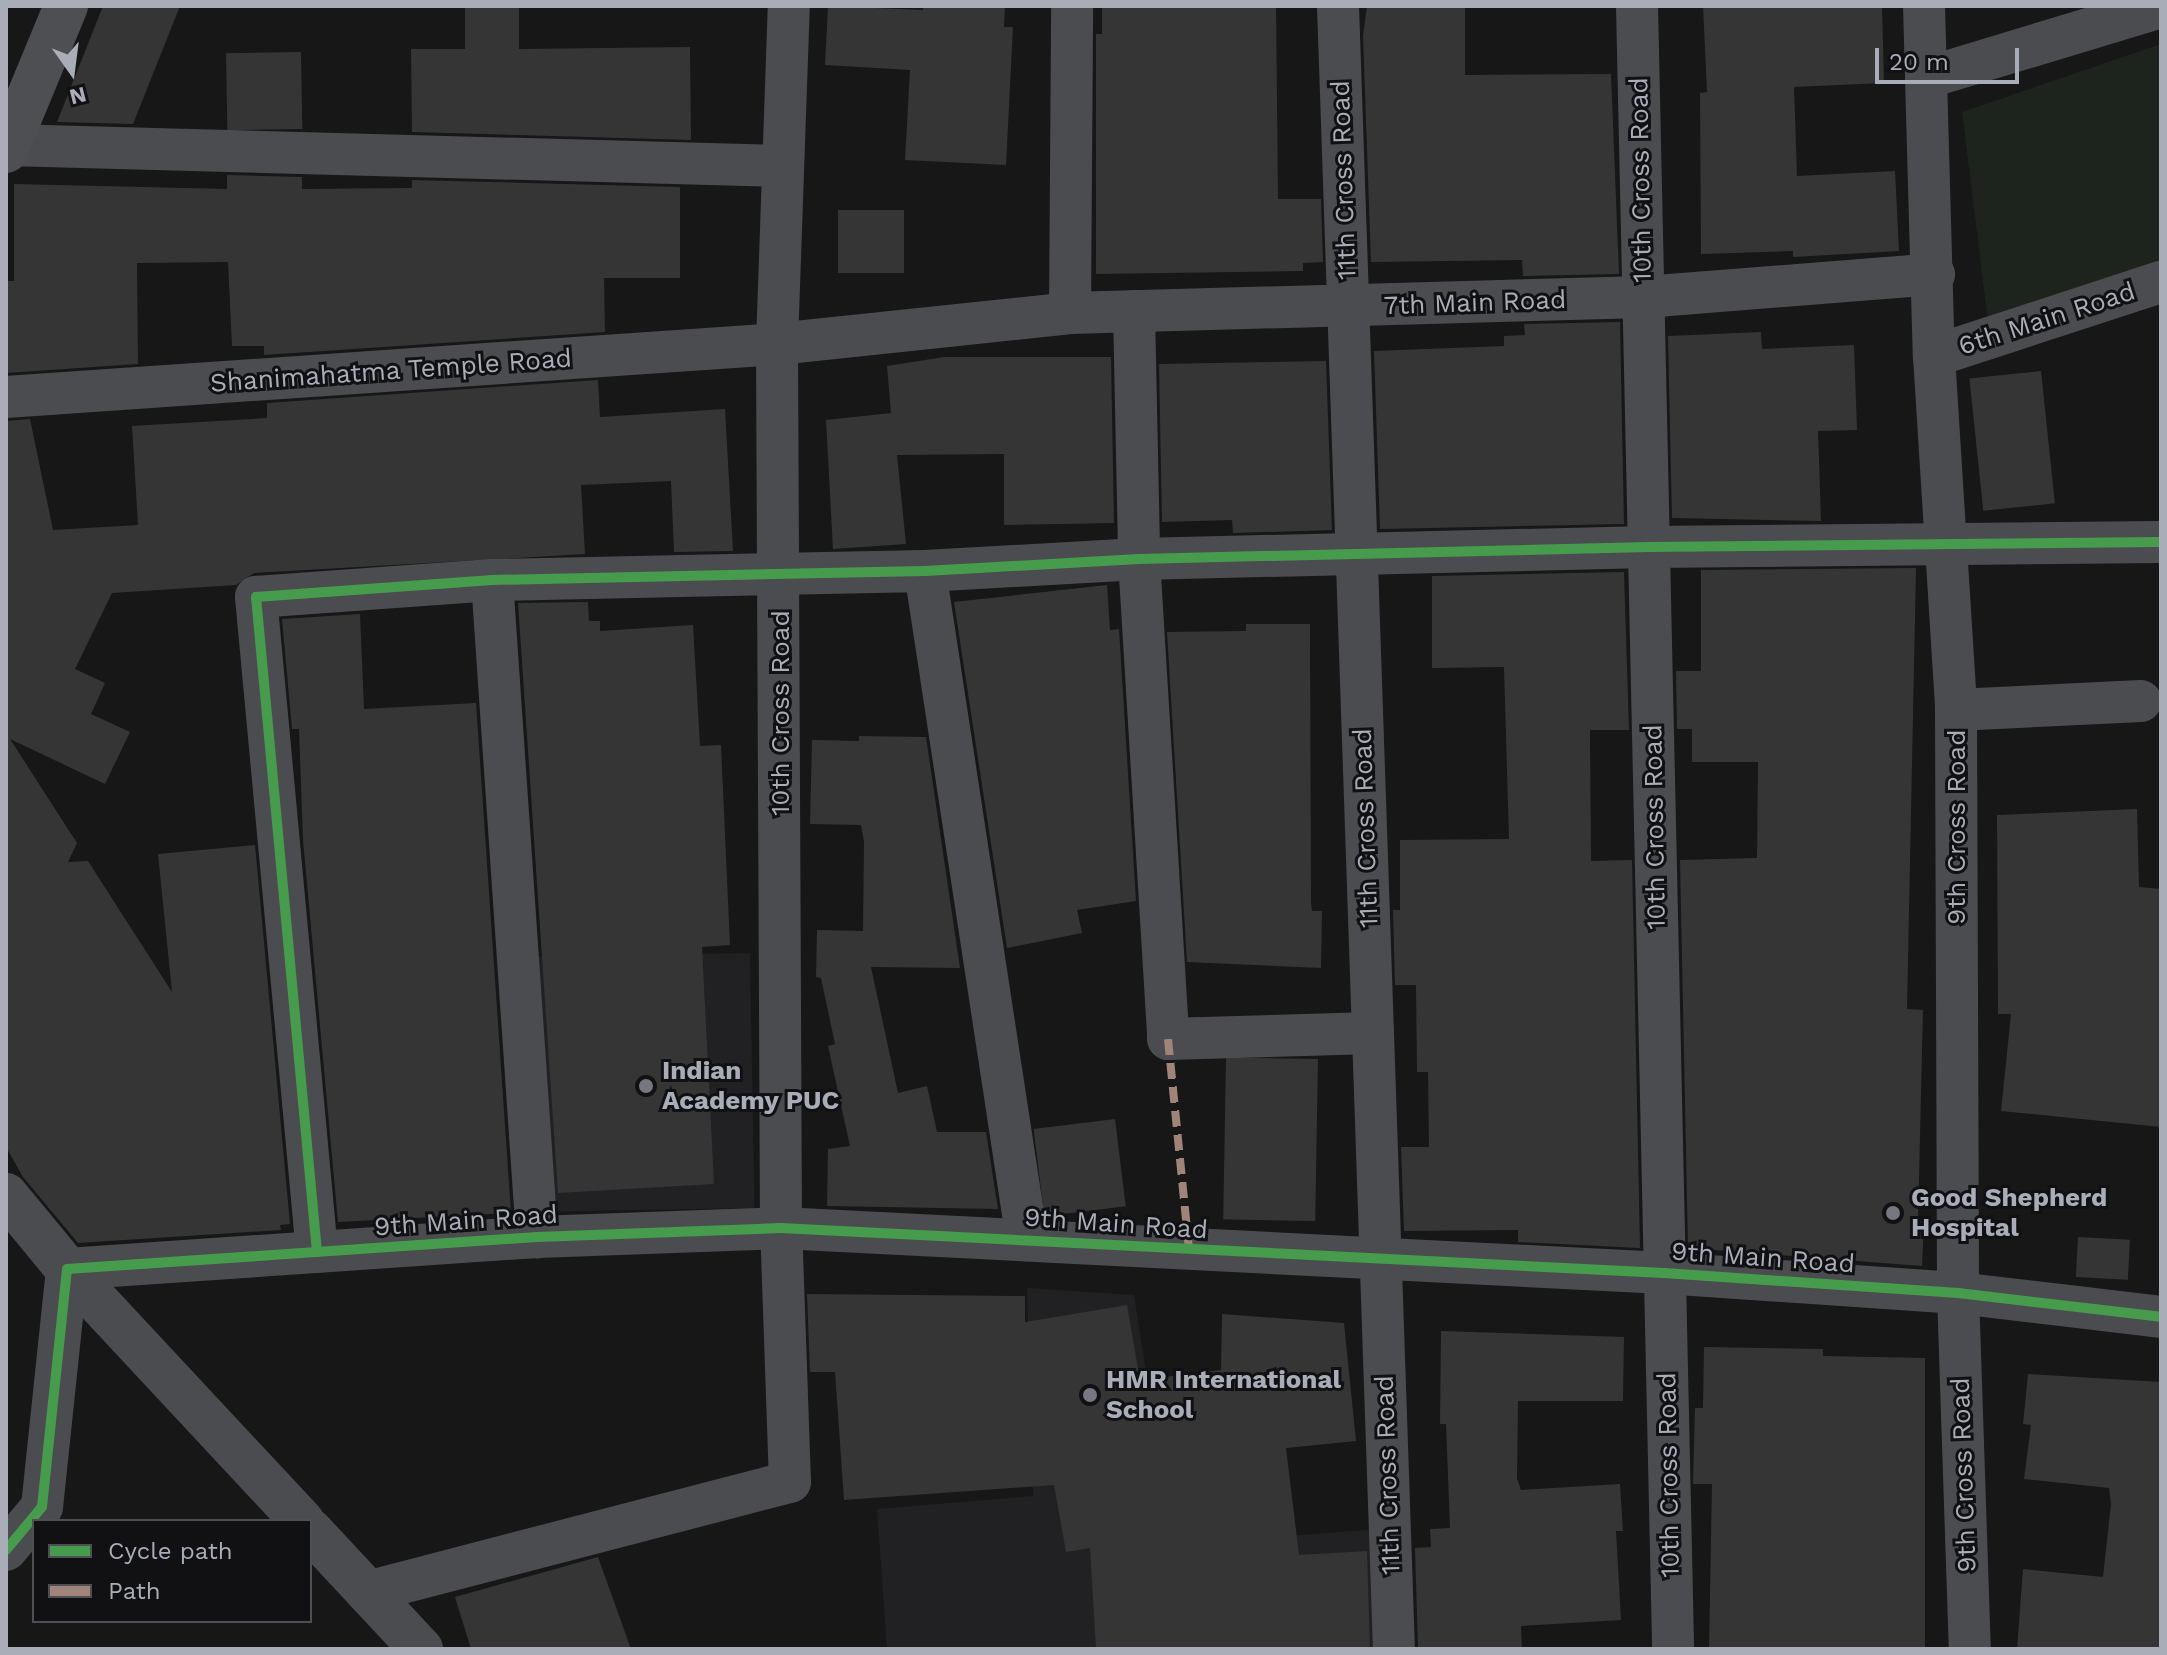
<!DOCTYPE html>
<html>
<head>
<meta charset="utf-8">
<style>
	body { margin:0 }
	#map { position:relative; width:2167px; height:1655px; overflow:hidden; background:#171717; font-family:"Work Sans",sans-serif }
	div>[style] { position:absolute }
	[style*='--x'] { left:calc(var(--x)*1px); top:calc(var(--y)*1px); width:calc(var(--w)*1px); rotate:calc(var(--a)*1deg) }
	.built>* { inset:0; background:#212123; transform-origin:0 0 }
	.green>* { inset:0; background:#1d241e }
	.building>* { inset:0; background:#353536; transform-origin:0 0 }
	.minor>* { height:42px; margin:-21px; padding:0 21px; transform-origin:21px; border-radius:21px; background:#4b4c50 }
	.tertiary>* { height:44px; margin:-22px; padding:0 22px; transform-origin:22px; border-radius:22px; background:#4b4c50 }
	.primary>* { height:44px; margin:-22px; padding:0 22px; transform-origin:22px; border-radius:22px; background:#4d4f52 }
	.quiet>* { height:8px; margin-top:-4px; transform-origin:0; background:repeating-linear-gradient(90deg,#a18479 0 16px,transparent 0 24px) }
	.cycleway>* { height:10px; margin:-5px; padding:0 5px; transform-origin:5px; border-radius:5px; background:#469c4c }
	.dots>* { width:22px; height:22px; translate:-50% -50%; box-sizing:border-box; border:4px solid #111113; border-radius:50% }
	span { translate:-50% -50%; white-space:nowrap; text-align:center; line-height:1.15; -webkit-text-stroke:6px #111113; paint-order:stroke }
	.street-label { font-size:26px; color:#a8adb8 }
	.poi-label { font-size:26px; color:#a8adb8; font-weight:700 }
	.left { translate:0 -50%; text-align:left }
	.frame { position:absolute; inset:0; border:8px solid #a8adb8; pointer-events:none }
	.legend { position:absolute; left:32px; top:1519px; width:280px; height:104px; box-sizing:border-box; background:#111113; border:2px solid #4d4f55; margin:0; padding:10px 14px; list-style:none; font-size:24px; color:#a8adb8 }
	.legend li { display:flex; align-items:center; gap:16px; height:40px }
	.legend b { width:40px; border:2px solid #4d4f55 }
	.north { position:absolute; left:32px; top:32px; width:80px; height:80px; -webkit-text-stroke:6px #111113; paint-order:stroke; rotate:166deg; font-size:22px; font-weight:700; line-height:32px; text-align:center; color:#a8adb8 }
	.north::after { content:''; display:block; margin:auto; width:28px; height:36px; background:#a8adb8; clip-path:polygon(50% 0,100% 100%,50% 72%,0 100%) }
	.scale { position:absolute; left:1875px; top:48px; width:144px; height:36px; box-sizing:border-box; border:4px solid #a8adb8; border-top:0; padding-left:10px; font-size:24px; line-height:28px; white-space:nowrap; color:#a8adb8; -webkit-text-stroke:6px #111113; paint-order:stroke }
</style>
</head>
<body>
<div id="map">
	<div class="built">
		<div style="left:750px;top:953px;width:255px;height:220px;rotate:89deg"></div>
		<div style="clip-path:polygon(1027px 1288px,1134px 1295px,1173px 1545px,1379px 1529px,1384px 1649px,887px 1649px,877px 1509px,1033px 1496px)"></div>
	</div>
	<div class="green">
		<div style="clip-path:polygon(2161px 44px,2161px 267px,1988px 321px,1962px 112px)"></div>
	</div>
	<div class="building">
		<div style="clip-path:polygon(103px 6px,180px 6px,133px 124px,57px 122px)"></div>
		<div style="clip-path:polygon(465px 6px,519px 6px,519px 49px,690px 47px,691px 140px,412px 132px,411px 49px,465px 49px)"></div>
		<div style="clip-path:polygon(828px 6px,923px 10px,923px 6px,1005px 6px,1004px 27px,1013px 27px,1006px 165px,905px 160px,910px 70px,825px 65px)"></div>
		<div style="clip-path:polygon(1102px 6px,1276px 6px,1278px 199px,1321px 199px,1323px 262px,1303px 263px,1303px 271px,1096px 274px,1096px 34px,1102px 34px)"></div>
		<div style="clip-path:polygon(1367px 6px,1465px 6px,1465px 75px,1611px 74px,1619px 274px,1523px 276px,1522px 260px,1371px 262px,1363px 36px)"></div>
		<div style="clip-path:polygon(1703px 6px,1882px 6px,1884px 83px,1794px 87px,1797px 176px,1895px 171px,1899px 251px,1793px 257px,1793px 251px,1701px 254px,1700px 93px,1707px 92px)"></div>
		<div style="left:301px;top:52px;width:77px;height:75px;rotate:89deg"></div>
		<div style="clip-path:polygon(227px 175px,302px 177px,302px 189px,412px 188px,412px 180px,680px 187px,680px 278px,604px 278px,605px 332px,264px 355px,264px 346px,232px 346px,228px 262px,137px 263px,138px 364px,6px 373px,6px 281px,14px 281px,14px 184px,227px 189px)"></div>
		<div style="left:838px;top:210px;width:66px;height:63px"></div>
		<div style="clip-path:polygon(1620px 322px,1624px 524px,1380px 529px,1374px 351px,1504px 346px,1504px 336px,1525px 335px,1524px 324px)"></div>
		<div style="clip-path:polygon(1761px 332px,1762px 349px,1854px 345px,1857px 430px,1818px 431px,1821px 521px,1672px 518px,1668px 336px)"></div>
		<div style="clip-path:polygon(944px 357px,1111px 357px,1114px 523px,1004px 525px,1004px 454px,897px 455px,906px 544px,833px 549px,826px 420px,891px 413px,887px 366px)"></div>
		<div style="clip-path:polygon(1326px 361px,1332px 530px,1233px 533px,1232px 520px,1162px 522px,1159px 364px)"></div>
		<div style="left:2041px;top:371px;width:133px;height:72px;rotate:84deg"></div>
		<div style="clip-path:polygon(598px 380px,600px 417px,725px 409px,733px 551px,674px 552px,671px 481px,581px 485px,585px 554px,254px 573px,236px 585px,112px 593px,75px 669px,105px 683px,91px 714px,130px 732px,105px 784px,10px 739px,77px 843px,68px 862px,88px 861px,172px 992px,158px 854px,255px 845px,290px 1224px,280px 1225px,281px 1230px,78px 1243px,23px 1177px,6px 1147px,6px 421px,30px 419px,53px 530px,138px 525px,132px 426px,267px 418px,267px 403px)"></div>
		<div style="clip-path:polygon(1916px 568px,1907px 1009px,1923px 1010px,1918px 1221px,1924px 1221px,1922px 1266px,1688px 1248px,1680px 860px,1757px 858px,1758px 762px,1692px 762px,1692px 729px,1677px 729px,1676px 671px,1701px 671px,1701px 570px)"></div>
		<div style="clip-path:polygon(1624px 572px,1629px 730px,1590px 730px,1591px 861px,1632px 860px,1640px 1248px,1518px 1242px,1518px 1230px,1404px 1231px,1401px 1147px,1429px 1147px,1428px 1072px,1417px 1072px,1416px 985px,1395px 985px,1393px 910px,1400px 910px,1400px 840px,1509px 839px,1504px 667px,1432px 668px,1432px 576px)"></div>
		<div style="clip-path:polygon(1107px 585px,1110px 630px,1119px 629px,1136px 901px,1077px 910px,1082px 933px,1007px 948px,954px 602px)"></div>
		<div style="clip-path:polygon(588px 602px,589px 621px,600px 621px,600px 631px,693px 625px,700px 746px,721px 745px,730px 945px,702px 947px,714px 1184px,558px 1193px,518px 603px)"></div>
		<div style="clip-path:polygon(360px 614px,364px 709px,476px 703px,511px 1213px,338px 1222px,303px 840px,299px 729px,292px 729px,282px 619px)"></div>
		<div style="clip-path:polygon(1246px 624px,1310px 624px,1311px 903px,1312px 911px,1322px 911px,1321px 968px,1187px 962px,1167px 632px,1246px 631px)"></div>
		<div style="clip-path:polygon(859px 736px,926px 737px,960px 968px,871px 967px,898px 1093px,927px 1086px,937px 1132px,986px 1132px,998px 1209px,827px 1206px,828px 1149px,850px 1146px,828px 1046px,835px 1044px,821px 978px,816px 977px,817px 930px,863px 931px,864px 842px,861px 825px,810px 824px,812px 740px,859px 741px)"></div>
		<div style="clip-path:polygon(2137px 809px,2139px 887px,2161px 889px,2161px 1127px,2001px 1111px,2011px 1014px,1998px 1014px,1997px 815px)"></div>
		<div style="left:1318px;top:1059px;width:162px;height:92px;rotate:91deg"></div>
		<div style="left:1115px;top:1119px;width:88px;height:82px;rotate:83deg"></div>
		<div style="left:2078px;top:1237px;width:52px;height:40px;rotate:3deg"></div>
		<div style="clip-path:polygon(807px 1294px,1025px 1296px,1025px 1322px,1127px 1305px,1140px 1380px,1221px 1370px,1222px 1314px,1344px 1323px,1356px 1441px,1286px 1448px,1299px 1555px,1367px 1551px,1370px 1649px,1096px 1649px,1090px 1548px,1066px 1552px,1054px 1485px,844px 1500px,835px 1372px,810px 1372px)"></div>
		<div style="clip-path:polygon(1441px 1331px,1624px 1337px,1623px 1401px,1518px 1401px,1517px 1478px,1521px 1490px,1620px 1484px,1623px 1531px,1616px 1531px,1621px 1620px,1521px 1626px,1522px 1649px,1418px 1649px,1415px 1548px,1431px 1547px,1430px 1529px,1450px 1528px,1446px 1424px,1440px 1424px)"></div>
		<div style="clip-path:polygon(1704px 1347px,1823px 1349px,1823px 1356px,1925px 1358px,1925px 1649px,1709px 1649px,1712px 1484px,1693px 1484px,1695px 1408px,1703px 1408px)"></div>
		<div style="clip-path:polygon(2028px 1374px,2161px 1382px,2161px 1649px,2017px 1649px,2023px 1569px,2103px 1577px,2111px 1504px,2109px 1488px,2024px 1479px,2031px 1425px,2023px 1424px)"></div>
		<div style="clip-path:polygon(598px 1557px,631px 1649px,471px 1649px,455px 1597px)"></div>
	</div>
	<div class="minor">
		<div style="--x:1338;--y:6;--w:1644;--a:88.05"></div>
		<div style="--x:1637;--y:6;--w:1643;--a:88.74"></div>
		<div style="--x:1924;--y:6;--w:350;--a:88.4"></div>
		<div style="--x:1934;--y:356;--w:355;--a:86.4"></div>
		<div style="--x:1956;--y:710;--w:583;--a:89.8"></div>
		<div style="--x:1958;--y:1293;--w:356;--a:88.1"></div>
		<div style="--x:1926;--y:78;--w:245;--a:-16.8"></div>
		<div style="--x:8;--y:145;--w:773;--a:1.56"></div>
		<div style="--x:1134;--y:311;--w:248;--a:88.8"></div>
		<div style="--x:1139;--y:559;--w:481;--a:86.5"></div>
		<div style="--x:1168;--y:1039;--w:205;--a:-1.7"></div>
		<div style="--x:1070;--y:313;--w:307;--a:-89.6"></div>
		<div style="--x:1934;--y:356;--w:239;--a:-18.1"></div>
		<div style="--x:6;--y:397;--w:773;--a:-3.93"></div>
		<div style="--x:777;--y:344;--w:295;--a:-6"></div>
		<div style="--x:1070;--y:313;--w:574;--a:-1.6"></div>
		<div style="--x:1644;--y:297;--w:291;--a:-4.5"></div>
		<div style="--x:925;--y:571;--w:677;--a:81.33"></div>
		<div style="--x:492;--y:580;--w:659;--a:86.08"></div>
		<div style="--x:1956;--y:710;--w:185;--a:-2.8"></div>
		<div style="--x:317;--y:1252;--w:658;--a:-95.32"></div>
		<div style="--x:256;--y:597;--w:237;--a:-4.1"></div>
		<div style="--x:492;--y:580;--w:433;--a:-1.2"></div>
		<div style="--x:925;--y:571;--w:214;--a:-3.2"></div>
		<div style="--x:1139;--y:559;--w:510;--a:-1.35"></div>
		<div style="--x:1649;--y:547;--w:512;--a:-0.56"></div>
		<div style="--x:6;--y:1550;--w:56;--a:-50.1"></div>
		<div style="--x:42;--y:1507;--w:239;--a:-84"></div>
		<div style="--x:67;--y:1269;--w:471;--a:-3.9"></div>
		<div style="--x:537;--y:1237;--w:244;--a:-2.1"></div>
		<div style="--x:781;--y:1228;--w:884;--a:2.92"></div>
		<div style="--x:1664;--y:1273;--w:295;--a:3.9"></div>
		<div style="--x:1958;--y:1293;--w:204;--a:6.7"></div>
		<div style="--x:367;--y:1592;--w:437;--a:-14.6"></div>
		<div style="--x:790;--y:1482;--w:254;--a:-92"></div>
		<div style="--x:781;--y:1228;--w:884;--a:-90.26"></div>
		<div style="--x:777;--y:344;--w:338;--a:-88"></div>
	</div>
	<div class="tertiary">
		<div style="--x:6;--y:1195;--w:96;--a:50.5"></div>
		<div style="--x:67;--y:1269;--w:345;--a:47"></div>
		<div style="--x:310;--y:1530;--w:163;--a:47"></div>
	</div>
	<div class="primary">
		<div style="--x:6;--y:151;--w:157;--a:-67.5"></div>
	</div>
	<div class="quiet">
		<div style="--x:1168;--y:1039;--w:213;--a:84.3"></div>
	</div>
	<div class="cycleway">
		<div style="--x:317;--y:1252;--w:658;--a:-95.32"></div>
		<div style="--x:256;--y:597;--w:237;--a:-4.1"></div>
		<div style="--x:492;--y:580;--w:433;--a:-1.2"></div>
		<div style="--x:925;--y:571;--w:214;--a:-3.2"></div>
		<div style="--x:1139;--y:559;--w:510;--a:-1.35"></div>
		<div style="--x:1649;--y:547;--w:512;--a:-0.56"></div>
		<div style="--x:6;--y:1550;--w:56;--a:-50.1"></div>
		<div style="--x:42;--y:1507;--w:239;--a:-84"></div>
		<div style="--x:67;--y:1269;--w:471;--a:-3.9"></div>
		<div style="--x:537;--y:1237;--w:244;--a:-2.1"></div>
		<div style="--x:781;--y:1228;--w:884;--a:2.92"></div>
		<div style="--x:1664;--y:1273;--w:295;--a:3.9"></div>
		<div style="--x:1958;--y:1293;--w:204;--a:6.7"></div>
	</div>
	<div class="dots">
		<div style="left:646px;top:1086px;background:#757880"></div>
		<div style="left:1893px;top:1213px;background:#757880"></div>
		<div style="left:1090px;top:1395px;background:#757880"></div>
	</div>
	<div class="street-label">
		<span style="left:1344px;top:180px;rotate:-92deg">11th Cross Road</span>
		<span style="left:1641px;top:180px;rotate:-91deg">10th Cross Road</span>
		<span style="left:1475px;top:303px;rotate:-2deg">7th Main Road</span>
		<span style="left:2047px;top:319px;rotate:-18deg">6th Main Road</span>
		<span style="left:391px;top:371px;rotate:-4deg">Shanimahatma Temple Road</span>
		<span style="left:781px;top:713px;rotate:-90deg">10th Cross Road</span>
		<span style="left:1655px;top:827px;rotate:-91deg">10th Cross Road</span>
		<span style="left:1957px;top:827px;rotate:-90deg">9th Cross Road</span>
		<span style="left:1366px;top:828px;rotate:-92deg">11th Cross Road</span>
		<span style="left:466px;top:1221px;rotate:-4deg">9th Main Road</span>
		<span style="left:1116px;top:1224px;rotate:4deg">9th Main Road</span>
		<span style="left:1763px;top:1258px;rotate:4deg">9th Main Road</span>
		<span style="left:1388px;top:1475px;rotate:-92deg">11th Cross Road</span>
		<span style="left:1669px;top:1475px;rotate:-91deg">10th Cross Road</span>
		<span style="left:1964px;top:1475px;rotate:-92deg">9th Cross Road</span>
	</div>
	<div class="poi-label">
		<span class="left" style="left:662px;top:1086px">Indian<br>Academy PUC</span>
		<span class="left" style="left:1911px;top:1213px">Good Shepherd<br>Hospital</span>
		<span class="left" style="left:1106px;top:1395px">HMR International<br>School</span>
	</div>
	<div class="frame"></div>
	<ul class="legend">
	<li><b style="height:10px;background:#469c4c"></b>Cycle path</li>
	<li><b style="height:10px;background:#a18479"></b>Path</li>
	</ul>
	<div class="north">N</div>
	<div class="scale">20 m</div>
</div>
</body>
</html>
